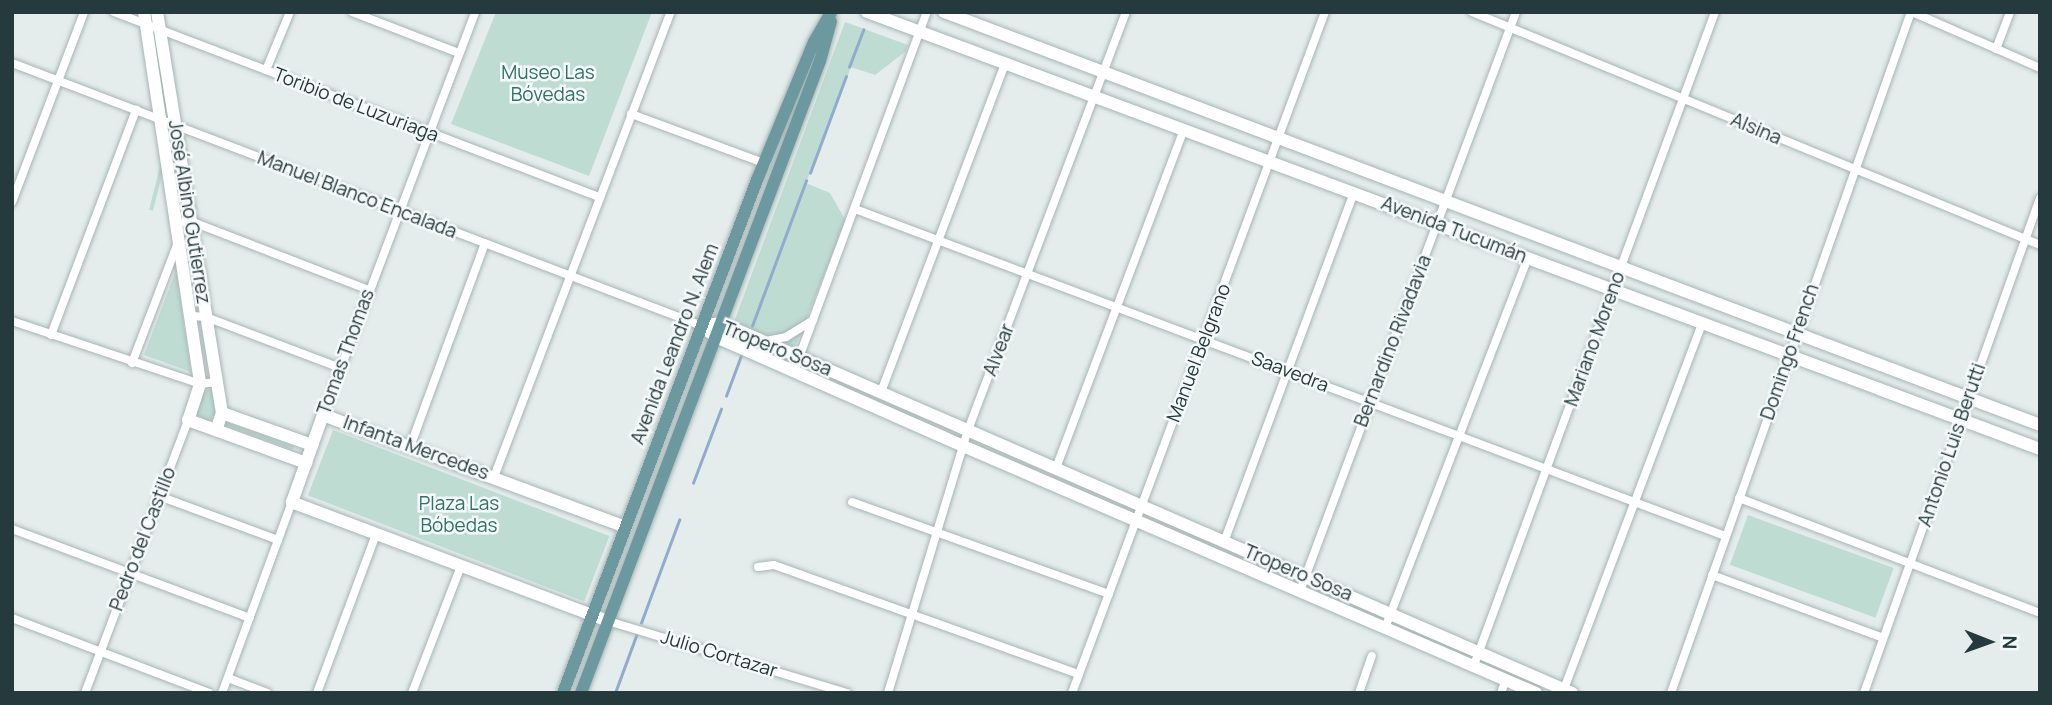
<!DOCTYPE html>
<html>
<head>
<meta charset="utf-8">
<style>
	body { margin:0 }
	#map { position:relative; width:2052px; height:705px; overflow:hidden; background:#e4edec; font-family:Manrope,sans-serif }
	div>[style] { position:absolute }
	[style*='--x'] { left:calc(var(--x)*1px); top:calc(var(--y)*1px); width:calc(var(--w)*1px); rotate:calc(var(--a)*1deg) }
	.green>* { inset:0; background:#bfdcd3; transform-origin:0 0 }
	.stream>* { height:2.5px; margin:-1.25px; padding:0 1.25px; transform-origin:1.25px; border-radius:1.25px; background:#90abce }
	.roads { filter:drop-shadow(0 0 2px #a7b4b4) drop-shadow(0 0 2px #a7b4b4) }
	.street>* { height:8px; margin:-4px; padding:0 4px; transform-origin:4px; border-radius:4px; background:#fff }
	.secondary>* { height:12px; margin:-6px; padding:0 6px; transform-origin:6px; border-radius:6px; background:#fff }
	.primary>* { height:12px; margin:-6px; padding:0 6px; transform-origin:6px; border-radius:6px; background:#6c989f }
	span { translate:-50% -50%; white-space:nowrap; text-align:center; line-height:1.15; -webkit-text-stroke:5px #f5f9f9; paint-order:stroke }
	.park-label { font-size:19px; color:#317264 }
	.street-label { font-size:19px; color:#253a3d }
	.frame { position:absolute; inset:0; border:14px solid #253a3d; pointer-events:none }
	.north { position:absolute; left:1954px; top:607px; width:70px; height:70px; -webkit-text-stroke:5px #f5f9f9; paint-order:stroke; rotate:91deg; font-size:19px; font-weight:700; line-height:28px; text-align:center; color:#253a3d }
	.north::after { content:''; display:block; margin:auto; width:24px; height:32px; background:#253a3d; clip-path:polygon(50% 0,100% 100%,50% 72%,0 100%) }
</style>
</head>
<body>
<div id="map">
	<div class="green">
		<div style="clip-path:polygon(496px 12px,652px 12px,589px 176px,451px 124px)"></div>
		<div style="clip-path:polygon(845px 22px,908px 45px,905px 52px,875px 75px,851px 67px,806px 183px,830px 193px,846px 221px,795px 347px,734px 322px)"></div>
		<div style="left:168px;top:134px;width:4px;height:78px;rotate:14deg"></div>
		<div style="left:188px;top:237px;width:67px;height:3px;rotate:81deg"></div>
		<div style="clip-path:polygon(176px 270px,191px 372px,144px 355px)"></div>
		<div style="clip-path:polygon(208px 389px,213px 390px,216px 398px,216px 415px,207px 421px,196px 414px,203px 391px)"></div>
		<div style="left:227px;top:422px;width:71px;height:4px;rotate:20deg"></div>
		<div style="left:333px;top:430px;width:296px;height:70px;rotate:21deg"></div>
		<div style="left:1748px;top:515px;width:155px;height:53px;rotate:20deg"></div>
	</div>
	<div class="stream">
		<div style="--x:849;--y:67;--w:40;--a:-69"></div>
		<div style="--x:810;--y:173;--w:103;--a:-69.6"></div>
		<div style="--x:752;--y:326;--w:155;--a:-69.6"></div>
		<div style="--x:726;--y:396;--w:46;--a:-69.6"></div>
		<div style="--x:693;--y:483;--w:79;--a:-69.3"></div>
		<div style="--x:641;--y:623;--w:110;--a:-69.7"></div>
		<div style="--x:615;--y:693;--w:61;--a:-69.8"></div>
	</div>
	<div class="roads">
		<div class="street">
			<div style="--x:114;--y:12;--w:519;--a:20.88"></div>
			<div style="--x:352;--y:12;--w:115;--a:21"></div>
			<div style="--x:1472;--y:12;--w:614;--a:22.3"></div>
			<div style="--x:1912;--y:12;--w:140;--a:23.6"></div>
			<div style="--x:1996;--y:49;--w:40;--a:-69"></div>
			<div style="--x:12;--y:63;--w:738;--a:20.86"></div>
			<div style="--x:266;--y:70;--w:63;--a:-67.5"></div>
			<div style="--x:631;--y:114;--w:144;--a:20.3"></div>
			<div style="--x:12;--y:202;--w:203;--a:-69.2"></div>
			<div style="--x:855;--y:209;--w:929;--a:20.6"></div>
			<div style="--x:177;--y:223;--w:13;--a:-9"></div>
			<div style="--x:190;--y:221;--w:192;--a:21.1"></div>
			<div style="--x:192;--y:316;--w:14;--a:4"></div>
			<div style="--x:206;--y:317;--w:143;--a:20.8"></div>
			<div style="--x:12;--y:321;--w:198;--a:18.5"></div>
			<div style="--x:200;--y:384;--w:16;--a:-7"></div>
			<div style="--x:51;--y:335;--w:241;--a:-69.3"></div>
			<div style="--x:766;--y:341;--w:20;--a:-11"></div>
			<div style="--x:786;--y:337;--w:32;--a:-32"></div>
			<div style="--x:132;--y:363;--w:126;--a:-69.1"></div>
			<div style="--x:794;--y:371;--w:383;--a:-69.7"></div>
			<div style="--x:881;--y:392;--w:353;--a:-69.3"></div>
			<div style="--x:323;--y:415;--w:431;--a:-69.3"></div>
			<div style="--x:410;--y:447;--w:217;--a:-69.8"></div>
			<div style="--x:1056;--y:468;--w:362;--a:-69.3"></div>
			<div style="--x:494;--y:477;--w:498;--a:-69.2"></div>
			<div style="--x:159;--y:496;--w:127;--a:20.3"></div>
			<div style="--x:1739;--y:498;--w:322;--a:20.9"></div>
			<div style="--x:852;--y:502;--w:273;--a:19.7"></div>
			<div style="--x:12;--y:529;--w:254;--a:20.5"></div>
			<div style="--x:1224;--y:542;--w:373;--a:-69.6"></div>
			<div style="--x:758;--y:567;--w:16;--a:-7"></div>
			<div style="--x:774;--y:565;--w:324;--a:19.7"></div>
			<div style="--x:1712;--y:575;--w:182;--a:20.2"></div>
			<div style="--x:1300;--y:591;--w:618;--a:-69.54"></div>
			<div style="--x:12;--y:618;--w:211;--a:20.8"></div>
			<div style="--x:608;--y:621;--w:250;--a:16.8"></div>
			<div style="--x:1385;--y:628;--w:397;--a:-68.9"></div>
			<div style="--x:1474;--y:665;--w:696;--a:-69.74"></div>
			<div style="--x:228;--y:678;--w:42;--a:21"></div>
			<div style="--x:1564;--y:689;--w:392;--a:-69.3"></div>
			<div style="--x:85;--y:693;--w:292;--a:-69.3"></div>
			<div style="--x:222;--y:693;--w:203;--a:-69.9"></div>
			<div style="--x:317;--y:693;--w:170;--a:-69.6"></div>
			<div style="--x:412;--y:693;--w:136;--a:-68.9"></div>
			<div style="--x:888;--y:693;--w:275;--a:-73.1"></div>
			<div style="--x:968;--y:430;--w:447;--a:-69.3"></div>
			<div style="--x:1072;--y:693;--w:726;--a:-69.62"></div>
			<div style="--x:1359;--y:693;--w:39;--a:-71"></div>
			<div style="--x:1501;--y:693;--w:15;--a:-70"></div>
			<div style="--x:1671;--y:693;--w:722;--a:-70.59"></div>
			<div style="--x:1864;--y:693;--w:525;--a:-70.43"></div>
		</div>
		<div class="secondary">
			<div style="--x:144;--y:12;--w:376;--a:81.4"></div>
			<div style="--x:200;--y:384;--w:38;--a:108"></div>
			<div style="--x:188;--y:420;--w:126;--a:20"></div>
			<div style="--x:157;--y:12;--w:406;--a:80.8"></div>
			<div style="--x:222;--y:413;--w:18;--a:109"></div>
			<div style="--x:867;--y:12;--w:1252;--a:20.43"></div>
			<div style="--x:944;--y:12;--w:1171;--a:20.65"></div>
			<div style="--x:702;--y:326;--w:19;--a:-9"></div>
			<div style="--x:721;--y:323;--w:928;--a:23.5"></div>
			<div style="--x:708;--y:331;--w:10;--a:37"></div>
			<div style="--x:716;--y:337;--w:270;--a:23.8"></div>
			<div style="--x:963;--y:446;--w:624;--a:23.32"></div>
			<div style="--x:222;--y:413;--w:96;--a:19.6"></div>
			<div style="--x:608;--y:621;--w:338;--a:-159.4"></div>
			<div style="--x:292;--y:502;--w:92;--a:-70.4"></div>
			<div style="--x:323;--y:415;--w:323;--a:20.3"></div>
		</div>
		<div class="primary">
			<div style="--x:563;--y:693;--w:548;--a:-69.29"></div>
			<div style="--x:757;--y:180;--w:149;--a:-67.6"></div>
			<div style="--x:814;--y:42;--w:34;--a:-60"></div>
			<div style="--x:581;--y:693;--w:676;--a:-69.29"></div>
			<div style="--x:820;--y:61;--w:41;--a:-74.6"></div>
		</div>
	</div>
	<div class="park-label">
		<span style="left:548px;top:84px">Museo Las<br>Bóvedas</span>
		<span style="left:459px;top:515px">Plaza Las<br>Bóbedas</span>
	</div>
	<div class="street-label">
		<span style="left:356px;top:105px;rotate:21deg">Toribio de Luzuriaga</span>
		<span style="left:1756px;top:129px;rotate:23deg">Alsina</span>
		<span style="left:357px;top:195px;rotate:21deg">Manuel Blanco Encalada</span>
		<span style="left:189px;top:212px;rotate:81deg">José Albino Gutierrez</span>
		<span style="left:1454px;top:230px;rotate:21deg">Avenida Tucumán</span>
		<span style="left:1595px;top:339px;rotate:-70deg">Mariano Moreno</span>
		<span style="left:1393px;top:341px;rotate:-69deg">Bernardino Rivadavia</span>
		<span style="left:675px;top:344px;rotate:-69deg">Avenida Leandro N. Alem</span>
		<span style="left:777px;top:349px;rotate:22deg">Tropero Sosa</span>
		<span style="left:999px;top:350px;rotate:-69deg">Alvear</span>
		<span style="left:346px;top:352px;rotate:-70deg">Tomas Thomas</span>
		<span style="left:1790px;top:352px;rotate:-71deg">Domingo French</span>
		<span style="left:1199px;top:353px;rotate:-69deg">Manuel Belgrano</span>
		<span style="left:1290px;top:372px;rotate:21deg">Saavedra</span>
		<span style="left:1952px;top:445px;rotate:-71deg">Antonio Luis Berutti</span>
		<span style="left:416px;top:448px;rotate:20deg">Infanta Mercedes</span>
		<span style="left:143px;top:539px;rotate:-69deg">Pedro del Castillo</span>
		<span style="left:1298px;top:573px;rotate:23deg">Tropero Sosa</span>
		<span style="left:719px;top:654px;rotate:17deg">Julio Cortazar</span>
	</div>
	<div class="frame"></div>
	<div class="north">N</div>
</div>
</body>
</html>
